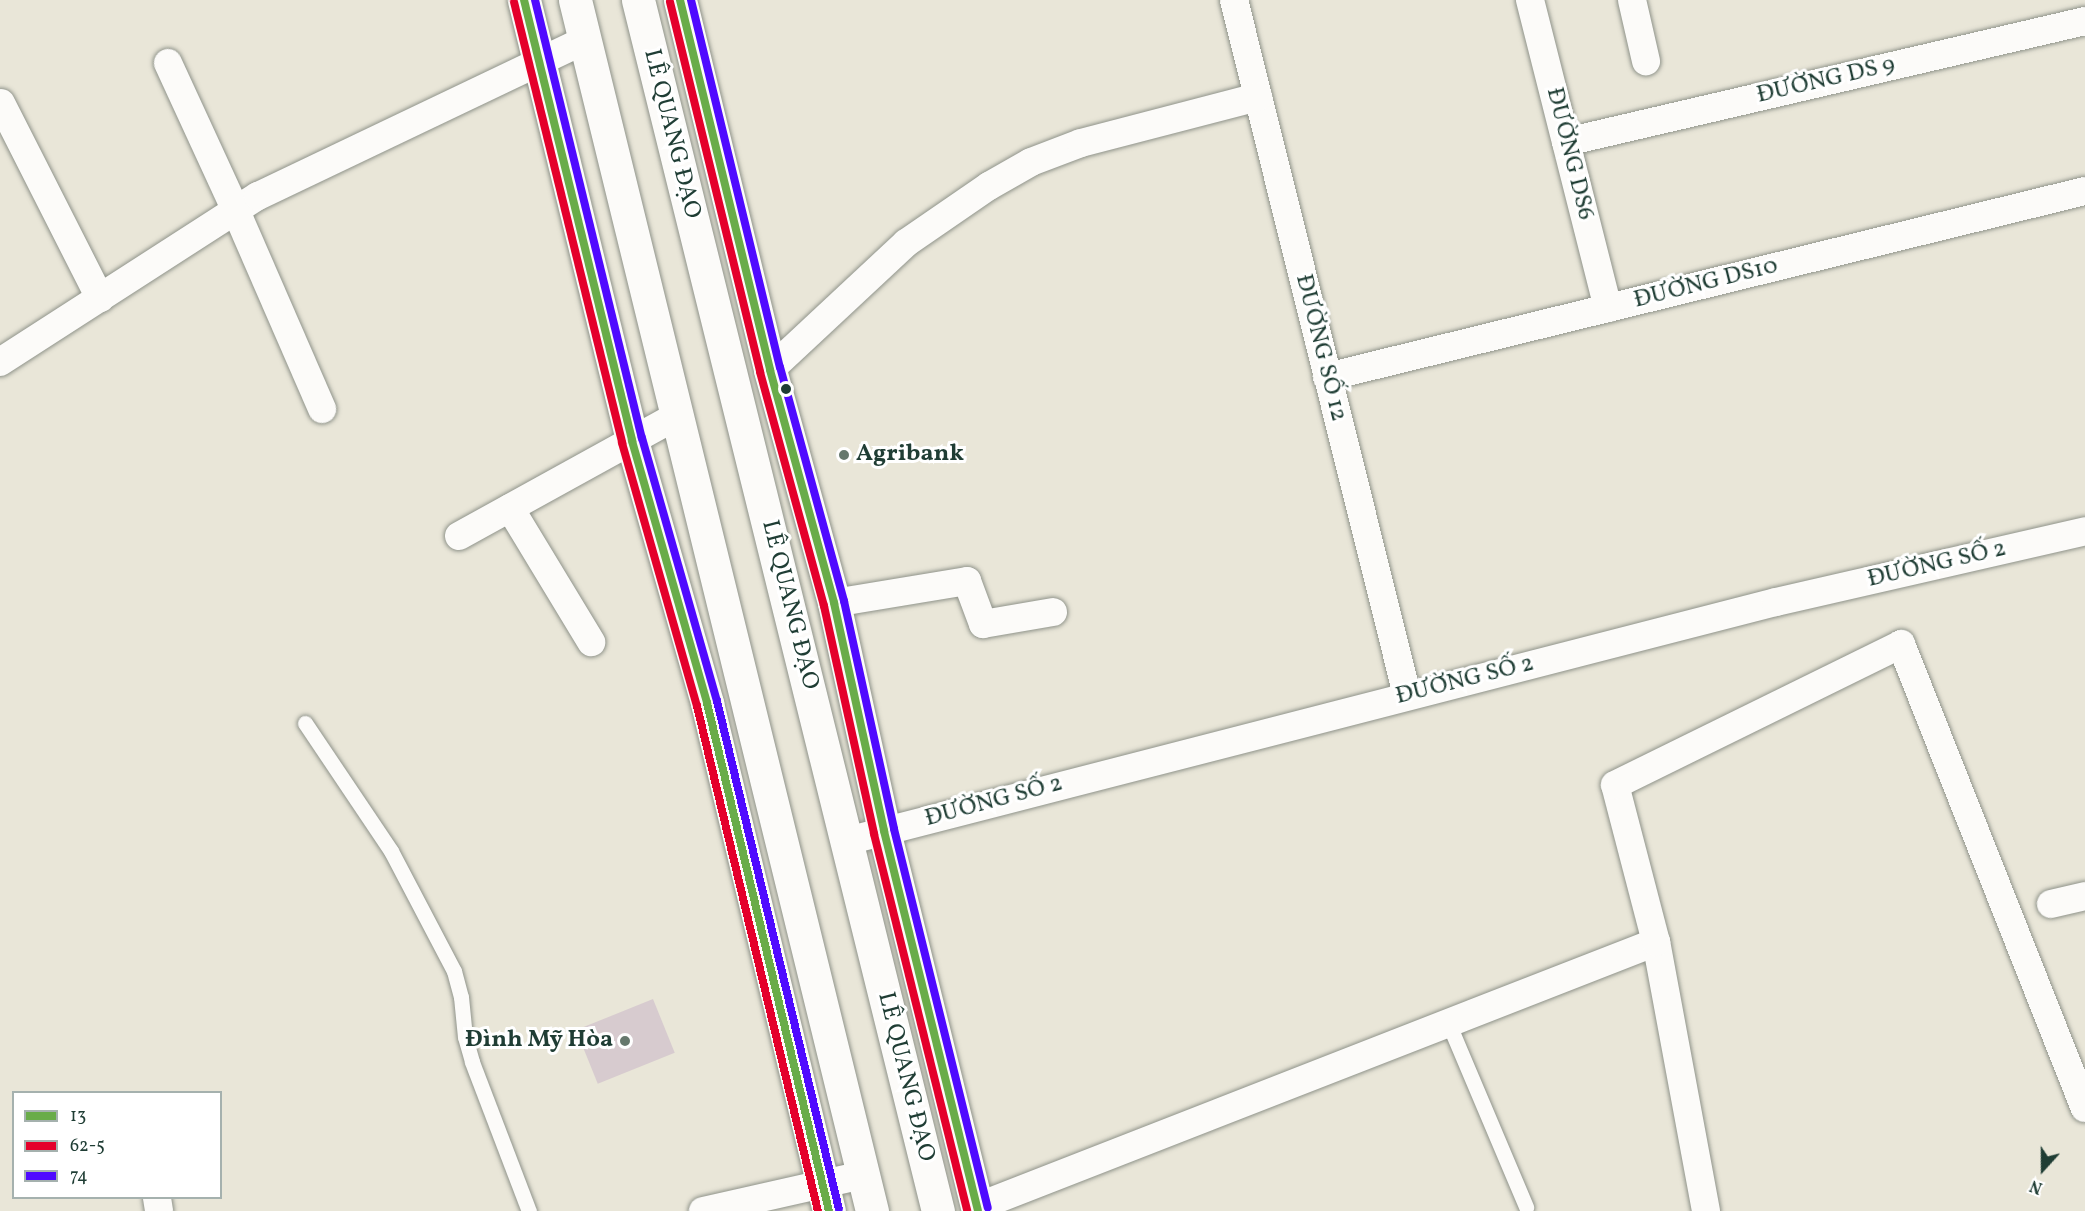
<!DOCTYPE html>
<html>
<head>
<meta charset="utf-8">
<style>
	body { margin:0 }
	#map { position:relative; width:2085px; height:1211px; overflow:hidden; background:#e9e6d8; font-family:Vollkorn,serif }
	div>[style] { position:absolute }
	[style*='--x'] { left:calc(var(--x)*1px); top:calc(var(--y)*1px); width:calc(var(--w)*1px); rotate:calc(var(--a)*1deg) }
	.building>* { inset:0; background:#d7cbcf; transform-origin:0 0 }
	.roads { filter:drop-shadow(0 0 2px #8f938a) drop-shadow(0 0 2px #8f938a) }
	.service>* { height:15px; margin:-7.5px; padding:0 7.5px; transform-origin:7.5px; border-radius:7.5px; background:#fcfbf9 }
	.minor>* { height:28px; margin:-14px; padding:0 14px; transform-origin:14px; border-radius:14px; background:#fcfbf9 }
	.trunk>* { height:33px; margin:-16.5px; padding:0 16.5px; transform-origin:16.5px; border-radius:16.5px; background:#fcfbf9 }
	.bus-1>* { height:8px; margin:-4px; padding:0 4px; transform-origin:4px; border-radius:4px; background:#69ac49 }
	.bus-2>* { height:8px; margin:-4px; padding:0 4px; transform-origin:4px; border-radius:4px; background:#e4002b }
	.bus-3>* { height:8px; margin:-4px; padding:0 4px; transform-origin:4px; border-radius:4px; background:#4f0aff }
	.dots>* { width:16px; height:16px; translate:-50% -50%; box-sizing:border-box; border:3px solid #fff; border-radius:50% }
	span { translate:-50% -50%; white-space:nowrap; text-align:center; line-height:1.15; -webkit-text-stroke:6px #fff; paint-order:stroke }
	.street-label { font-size:24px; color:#1f3d34 }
	.poi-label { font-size:24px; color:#1f3d34; font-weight:700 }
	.left { translate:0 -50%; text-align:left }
	.right { translate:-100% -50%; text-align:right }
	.legend { position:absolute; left:12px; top:1091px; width:210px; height:108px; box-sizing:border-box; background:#fff; border:2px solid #a5b1ae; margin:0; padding:8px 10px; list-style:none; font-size:18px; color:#1f3d34 }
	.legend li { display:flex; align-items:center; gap:12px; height:30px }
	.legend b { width:30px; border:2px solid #a5b1ae }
	.north { position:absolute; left:2013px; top:1139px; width:60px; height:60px; -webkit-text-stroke:4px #fff; paint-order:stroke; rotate:201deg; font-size:16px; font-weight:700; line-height:24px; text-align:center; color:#1f3d34 }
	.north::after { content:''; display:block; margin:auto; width:21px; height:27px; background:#1f3d34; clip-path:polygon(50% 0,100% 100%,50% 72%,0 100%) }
</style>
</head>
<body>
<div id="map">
	<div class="building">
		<div style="left:653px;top:999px;width:58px;height:83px;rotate:68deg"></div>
	</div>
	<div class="roads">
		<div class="service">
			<div style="--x:305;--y:723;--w:154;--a:56.1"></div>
			<div style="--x:391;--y:851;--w:136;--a:62.3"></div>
			<div style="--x:454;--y:971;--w:27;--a:75"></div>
			<div style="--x:461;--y:997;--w:40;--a:84.3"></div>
			<div style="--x:465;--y:1037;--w:26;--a:74"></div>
			<div style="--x:472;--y:1062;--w:160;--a:69.1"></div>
			<div style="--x:1448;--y:1022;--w:201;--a:67.1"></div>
		</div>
		<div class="minor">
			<div style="--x:1234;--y:0;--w:716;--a:76.02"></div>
			<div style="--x:1530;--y:0;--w:318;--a:75.8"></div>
			<div style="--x:1632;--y:0;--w:63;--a:77.1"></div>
			<div style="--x:168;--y:63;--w:163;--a:65.3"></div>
			<div style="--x:236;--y:211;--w:216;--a:66.5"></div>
			<div style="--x:1;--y:103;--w:219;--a:63.1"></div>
			<div style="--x:1566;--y:142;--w:533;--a:-13.12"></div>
			<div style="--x:0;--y:362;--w:307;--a:-32.8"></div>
			<div style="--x:258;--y:196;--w:362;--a:-25.5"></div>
			<div style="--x:770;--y:370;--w:186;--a:-43"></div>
			<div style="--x:906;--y:243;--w:101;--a:-34.5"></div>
			<div style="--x:989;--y:186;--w:48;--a:-29.7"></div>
			<div style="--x:1031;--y:162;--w:53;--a:-20.8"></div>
			<div style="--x:1081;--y:143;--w:183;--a:-14.6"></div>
			<div style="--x:1327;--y:377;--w:780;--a:-13.79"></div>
			<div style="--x:510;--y:508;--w:157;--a:58.8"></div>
			<div style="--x:459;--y:536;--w:248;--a:-28.9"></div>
			<div style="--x:834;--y:603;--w:135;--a:-9.4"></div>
			<div style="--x:967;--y:581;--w:46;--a:69.6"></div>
			<div style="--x:983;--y:624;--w:71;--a:-9.7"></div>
			<div style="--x:847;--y:841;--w:959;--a:-14.43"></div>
			<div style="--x:1776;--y:602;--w:317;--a:-12.9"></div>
			<div style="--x:2051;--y:904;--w:35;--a:-13"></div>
			<div style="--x:157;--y:1198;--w:13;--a:81"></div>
			<div style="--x:977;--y:1207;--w:729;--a:-21.32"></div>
			<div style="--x:703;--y:1211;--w:164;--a:-12.7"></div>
			<div style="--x:1706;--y:1211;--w:274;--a:-100.5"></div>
			<div style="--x:1656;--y:942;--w:162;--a:-104.6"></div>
			<div style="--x:1615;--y:785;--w:319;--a:-26.2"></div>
			<div style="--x:1901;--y:644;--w:499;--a:68.4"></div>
		</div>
		<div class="trunk">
			<div style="--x:524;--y:0;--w:454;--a:76.2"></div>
			<div style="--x:632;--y:441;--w:273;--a:74"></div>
			<div style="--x:707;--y:703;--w:522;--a:76.5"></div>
			<div style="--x:575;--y:0;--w:1247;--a:76.22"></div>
			<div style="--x:638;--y:0;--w:1248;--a:76.09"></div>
			<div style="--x:680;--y:0;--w:381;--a:76.3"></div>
			<div style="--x:770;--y:370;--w:242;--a:74.6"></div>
			<div style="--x:834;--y:603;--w:233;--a:77.6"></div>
			<div style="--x:884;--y:831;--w:391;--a:76.1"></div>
		</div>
	</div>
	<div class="bus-1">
		<div style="--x:524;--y:0;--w:454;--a:76.2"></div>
		<div style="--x:632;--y:441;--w:273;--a:74"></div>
		<div style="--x:707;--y:703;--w:522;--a:76.5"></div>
		<div style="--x:680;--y:0;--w:381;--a:76.3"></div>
		<div style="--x:770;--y:370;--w:242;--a:74.6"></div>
		<div style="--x:834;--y:603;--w:233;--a:77.6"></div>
		<div style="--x:884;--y:831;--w:391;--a:76.1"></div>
	</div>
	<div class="bus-2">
		<div style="--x:514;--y:2;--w:454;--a:76.2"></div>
		<div style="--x:622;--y:443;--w:273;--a:74.1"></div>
		<div style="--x:697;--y:706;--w:519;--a:76.53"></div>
		<div style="--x:670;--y:2;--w:381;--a:76.3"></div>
		<div style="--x:760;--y:372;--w:243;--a:74.7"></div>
		<div style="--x:824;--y:606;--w:233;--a:77.6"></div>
		<div style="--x:874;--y:834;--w:388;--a:76.1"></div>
	</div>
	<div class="bus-3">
		<div style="--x:535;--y:0;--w:451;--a:76.3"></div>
		<div style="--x:642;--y:438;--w:273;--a:74.1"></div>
		<div style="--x:717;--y:701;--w:522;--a:76.5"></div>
		<div style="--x:691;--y:0;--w:378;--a:76.4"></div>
		<div style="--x:780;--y:367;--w:243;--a:74.7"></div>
		<div style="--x:844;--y:601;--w:233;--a:77.6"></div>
		<div style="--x:894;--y:829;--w:390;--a:76.1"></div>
	</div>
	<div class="dots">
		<div style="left:786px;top:389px;background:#1f3d34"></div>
		<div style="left:844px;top:455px;background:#66786d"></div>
		<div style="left:625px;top:1041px;background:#66786d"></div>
	</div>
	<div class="street-label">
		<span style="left:1826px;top:81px;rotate:-13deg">ĐƯỜNG DS 9</span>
		<span style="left:671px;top:134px;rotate:76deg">LÊ QUANG ĐẠO</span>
		<span style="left:1569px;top:154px;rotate:76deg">ĐƯỜNG DS6</span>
		<span style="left:1706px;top:284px;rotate:-14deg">ĐƯỜNG DS10</span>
		<span style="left:1320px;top:348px;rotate:76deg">ĐƯỜNG SỐ 12</span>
		<span style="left:1937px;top:565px;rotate:-13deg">ĐƯỜNG SỐ 2</span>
		<span style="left:789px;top:605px;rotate:76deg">LÊ QUANG ĐẠO</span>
		<span style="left:1465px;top:681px;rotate:-14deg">ĐƯỜNG SỐ 2</span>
		<span style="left:994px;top:802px;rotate:-15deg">ĐƯỜNG SỐ 2</span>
		<span style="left:905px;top:1077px;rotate:76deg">LÊ QUANG ĐẠO</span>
	</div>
	<div class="poi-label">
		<span class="left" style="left:856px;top:455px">Agribank</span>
		<span class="right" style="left:613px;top:1041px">Đình Mỹ Hòa</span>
	</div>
	<ul class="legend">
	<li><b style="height:8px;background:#69ac49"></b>13</li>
	<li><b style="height:8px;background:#e4002b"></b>62-5</li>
	<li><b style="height:8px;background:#4f0aff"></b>74</li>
	</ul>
	<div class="north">N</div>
</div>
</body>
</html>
